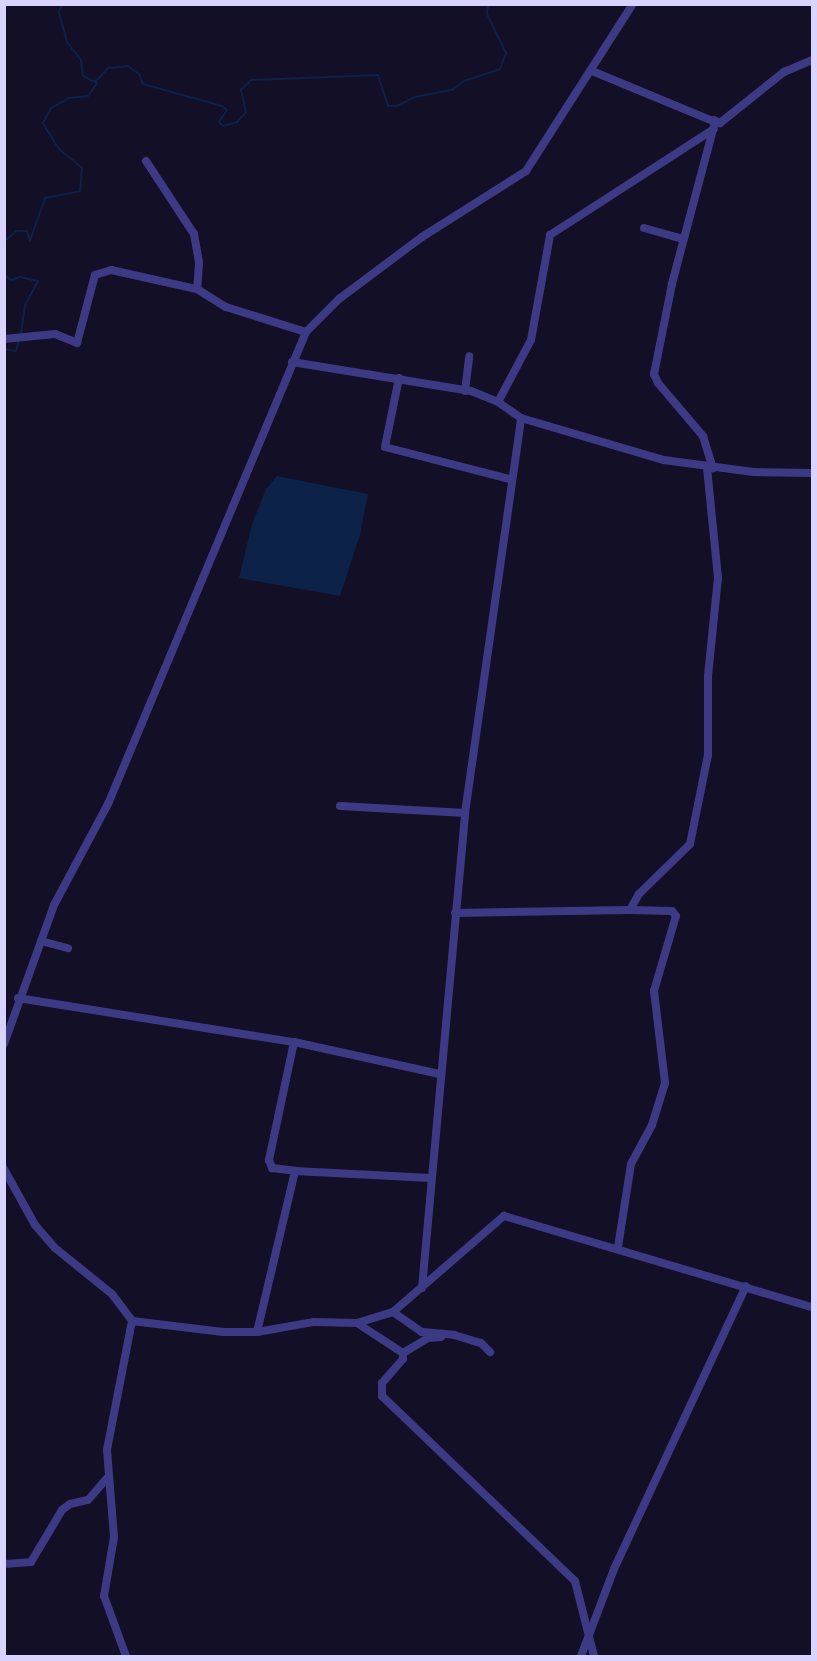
<!DOCTYPE html>
<html>
<head>
<meta charset="utf-8">
<style>
	body { margin:0 }
	#map { position:relative; width:817px; height:1661px; overflow:hidden; background:#130f26; font-family:"Archivo Narrow",sans-serif }
	div>[style] { position:absolute }
	[style*='--x'] { left:calc(var(--x)*1px); top:calc(var(--y)*1px); width:calc(var(--w)*1px); rotate:calc(var(--a)*1deg) }
	.water>* { inset:0; background:#0c2248 }
	.stream>* { height:2px; margin:-1px; padding:0 1px; transform-origin:1px; border-radius:1px; background:#0c2248 }
	.street>* { height:8px; margin:-4px; padding:0 4px; transform-origin:4px; border-radius:4px; background:#3d3a85 }
	span { translate:-50% -50%; white-space:nowrap; text-align:center; line-height:1.15; -webkit-text-stroke:5px #130f26; paint-order:stroke }
	.frame { position:absolute; inset:0; border:6px solid #d9d4ff; pointer-events:none }
</style>
</head>
<body>
<div id="map">
	<div class="water">
		<div style="clip-path:polygon(277px 476px,368px 494px,360px 535px,340px 596px,239px 578px,252px 524px,266px 489px)"></div>
	</div>
	<div class="stream">
		<div style="--x:95;--y:82;--w:19;--a:-47"></div>
		<div style="--x:108;--y:68;--w:20;--a:-6"></div>
		<div style="--x:128;--y:66;--w:14;--a:36"></div>
		<div style="--x:139;--y:74;--w:11;--a:68"></div>
		<div style="--x:143;--y:84;--w:82;--a:15.6"></div>
		<div style="--x:222;--y:106;--w:6;--a:39"></div>
		<div style="--x:227;--y:110;--w:14;--a:124"></div>
		<div style="--x:219;--y:122;--w:6;--a:45"></div>
		<div style="--x:223;--y:126;--w:15;--a:-16"></div>
		<div style="--x:237;--y:122;--w:13;--a:-48"></div>
		<div style="--x:246;--y:112;--w:23;--a:-103"></div>
		<div style="--x:241;--y:90;--w:14;--a:-45"></div>
		<div style="--x:251;--y:80;--w:127;--a:-2.3"></div>
		<div style="--x:378;--y:75;--w:33;--a:72"></div>
		<div style="--x:388;--y:106;--w:9;--a:0"></div>
		<div style="--x:397;--y:106;--w:20;--a:-27"></div>
		<div style="--x:415;--y:97;--w:38;--a:-11"></div>
		<div style="--x:452;--y:90;--w:15;--a:-37"></div>
		<div style="--x:464;--y:81;--w:38;--a:-18"></div>
		<div style="--x:500;--y:69;--w:17;--a:-69"></div>
		<div style="--x:506;--y:53;--w:43;--a:-116"></div>
		<div style="--x:487;--y:14;--w:10;--a:-84"></div>
		<div style="--x:4;--y:241;--w:16;--a:-38"></div>
		<div style="--x:17;--y:231;--w:10;--a:0"></div>
		<div style="--x:27;--y:231;--w:10;--a:73"></div>
		<div style="--x:30;--y:241;--w:46;--a:-70.8"></div>
		<div style="--x:45;--y:198;--w:36;--a:-11"></div>
		<div style="--x:80;--y:191;--w:23;--a:-85"></div>
		<div style="--x:82;--y:168;--w:30;--a:-140"></div>
		<div style="--x:59;--y:149;--w:31;--a:-122"></div>
		<div style="--x:43;--y:123;--w:17;--a:-62"></div>
		<div style="--x:51;--y:108;--w:21;--a:-29"></div>
		<div style="--x:69;--y:98;--w:19;--a:-6"></div>
		<div style="--x:88;--y:96;--w:16;--a:-55"></div>
		<div style="--x:97;--y:83;--w:16;--a:-153"></div>
		<div style="--x:83;--y:76;--w:16;--a:-97"></div>
		<div style="--x:81;--y:60;--w:23;--a:-128"></div>
		<div style="--x:67;--y:42;--w:31;--a:-105"></div>
		<div style="--x:59;--y:12;--w:9;--a:-69"></div>
		<div style="--x:4;--y:275;--w:9;--a:36"></div>
		<div style="--x:11;--y:280;--w:9;--a:-18"></div>
		<div style="--x:20;--y:277;--w:18;--a:13"></div>
		<div style="--x:38;--y:281;--w:27;--a:118"></div>
		<div style="--x:25;--y:305;--w:29;--a:98"></div>
		<div style="--x:4;--y:349;--w:12;--a:9"></div>
		<div style="--x:16;--y:351;--w:12;--a:-76"></div>
	</div>
	<div class="street">
		<div style="--x:592;--y:71;--w:133;--a:22.5"></div>
		<div style="--x:715;--y:122;--w:168;--a:104.9"></div>
		<div style="--x:672;--y:284;--w:92;--a:101.3"></div>
		<div style="--x:654;--y:374;--w:10;--a:66"></div>
		<div style="--x:658;--y:383;--w:70;--a:49.7"></div>
		<div style="--x:703;--y:436;--w:34;--a:73"></div>
		<div style="--x:714;--y:120;--w:7;--a:27"></div>
		<div style="--x:720;--y:123;--w:82;--a:-38.6"></div>
		<div style="--x:784;--y:72;--w:30;--a:-23"></div>
		<div style="--x:146;--y:161;--w:87;--a:56.7"></div>
		<div style="--x:194;--y:234;--w:29;--a:80"></div>
		<div style="--x:199;--y:263;--w:26;--a:94"></div>
		<div style="--x:644;--y:228;--w:41;--a:15.8"></div>
		<div style="--x:4;--y:339;--w:51;--a:-5.6"></div>
		<div style="--x:55;--y:334;--w:24;--a:22"></div>
		<div style="--x:77;--y:343;--w:70;--a:-75.2"></div>
		<div style="--x:95;--y:275;--w:17;--a:-17"></div>
		<div style="--x:111;--y:270;--w:88;--a:12.5"></div>
		<div style="--x:197;--y:289;--w:34;--a:32"></div>
		<div style="--x:226;--y:307;--w:84;--a:17.4"></div>
		<div style="--x:292;--y:362;--w:181;--a:9.2"></div>
		<div style="--x:471;--y:391;--w:29;--a:22"></div>
		<div style="--x:498;--y:402;--w:28;--a:35"></div>
		<div style="--x:521;--y:418;--w:149;--a:16.4"></div>
		<div style="--x:664;--y:460;--w:90;--a:7.7"></div>
		<div style="--x:753;--y:472;--w:59;--a:1"></div>
		<div style="--x:399;--y:378;--w:70;--a:101.5"></div>
		<div style="--x:385;--y:447;--w:129;--a:14.4"></div>
		<div style="--x:465;--y:391;--w:35;--a:-83"></div>
		<div style="--x:498;--y:402;--w:70;--a:-62"></div>
		<div style="--x:531;--y:340;--w:107;--a:-79.7"></div>
		<div style="--x:550;--y:235;--w:195;--a:-32.9"></div>
		<div style="--x:340;--y:806;--w:125;--a:3.2"></div>
		<div style="--x:455;--y:913;--w:175;--a:-1"></div>
		<div style="--x:41;--y:941;--w:28;--a:15"></div>
		<div style="--x:18;--y:998;--w:279;--a:9.1"></div>
		<div style="--x:294;--y:1042;--w:121;--a:102"></div>
		<div style="--x:269;--y:1160;--w:9;--a:69"></div>
		<div style="--x:272;--y:1168;--w:23;--a:7"></div>
		<div style="--x:294;--y:1042;--w:149;--a:12.4"></div>
		<div style="--x:4;--y:1044;--w:148;--a:-70.2"></div>
		<div style="--x:54;--y:905;--w:115;--a:-61.9"></div>
		<div style="--x:108;--y:804;--w:512;--a:-67.24"></div>
		<div style="--x:306;--y:332;--w:47;--a:-45"></div>
		<div style="--x:339;--y:299;--w:104;--a:-36.8"></div>
		<div style="--x:422;--y:237;--w:123;--a:-32.4"></div>
		<div style="--x:526;--y:171;--w:198;--a:-57.4"></div>
		<div style="--x:4;--y:1169;--w:64;--a:61"></div>
		<div style="--x:35;--y:1225;--w:30;--a:49"></div>
		<div style="--x:55;--y:1248;--w:73;--a:38.9"></div>
		<div style="--x:112;--y:1294;--w:34;--a:53"></div>
		<div style="--x:132;--y:1321;--w:131;--a:101"></div>
		<div style="--x:107;--y:1450;--w:87;--a:85.4"></div>
		<div style="--x:114;--y:1537;--w:60;--a:99.6"></div>
		<div style="--x:104;--y:1596;--w:64;--a:69.9"></div>
		<div style="--x:618;--y:1247;--w:84;--a:-81.1"></div>
		<div style="--x:631;--y:1164;--w:44;--a:-61.7"></div>
		<div style="--x:652;--y:1125;--w:44;--a:-72.8"></div>
		<div style="--x:665;--y:1083;--w:93;--a:-96.8"></div>
		<div style="--x:654;--y:991;--w:78;--a:-73.7"></div>
		<div style="--x:676;--y:916;--w:6;--a:-129"></div>
		<div style="--x:672;--y:911;--w:42;--a:-178.6"></div>
		<div style="--x:630;--y:910;--w:18;--a:-61"></div>
		<div style="--x:639;--y:894;--w:71;--a:-44.4"></div>
		<div style="--x:690;--y:844;--w:91;--a:-78.6"></div>
		<div style="--x:708;--y:755;--w:79;--a:-90"></div>
		<div style="--x:708;--y:676;--w:99;--a:-84.2"></div>
		<div style="--x:718;--y:578;--w:112;--a:-95.7"></div>
		<div style="--x:422;--y:1288;--w:477;--a:-84.8"></div>
		<div style="--x:465;--y:813;--w:399;--a:-81.9"></div>
		<div style="--x:393;--y:1312;--w:35;--a:35"></div>
		<div style="--x:422;--y:1332;--w:32;--a:5"></div>
		<div style="--x:454;--y:1335;--w:28;--a:17"></div>
		<div style="--x:481;--y:1343;--w:13;--a:45"></div>
		<div style="--x:132;--y:1321;--w:92;--a:6.9"></div>
		<div style="--x:223;--y:1332;--w:34;--a:0"></div>
		<div style="--x:257;--y:1332;--w:58;--a:-10"></div>
		<div style="--x:314;--y:1322;--w:43;--a:1.3"></div>
		<div style="--x:357;--y:1323;--w:38;--a:-17"></div>
		<div style="--x:393;--y:1312;--w:147;--a:-40.9"></div>
		<div style="--x:504;--y:1216;--w:321;--a:16.5"></div>
		<div style="--x:357;--y:1323;--w:55;--a:33.1"></div>
		<div style="--x:403;--y:1353;--w:6;--a:90"></div>
		<div style="--x:403;--y:1359;--w:32;--a:131"></div>
		<div style="--x:382;--y:1383;--w:13;--a:90"></div>
		<div style="--x:382;--y:1396;--w:267;--a:43.8"></div>
		<div style="--x:575;--y:1581;--w:77;--a:75.8"></div>
		<div style="--x:257;--y:1332;--w:165;--a:-76.7"></div>
		<div style="--x:295;--y:1171;--w:136;--a:2.9"></div>
		<div style="--x:403;--y:1353;--w:29;--a:-31"></div>
		<div style="--x:428;--y:1338;--w:13;--a:-4"></div>
		<div style="--x:4;--y:1564;--w:27;--a:-4"></div>
		<div style="--x:31;--y:1562;--w:61;--a:-59.2"></div>
		<div style="--x:62;--y:1510;--w:10;--a:-37"></div>
		<div style="--x:70;--y:1504;--w:18;--a:-13"></div>
		<div style="--x:88;--y:1500;--w:29;--a:-49"></div>
		<div style="--x:581;--y:1656;--w:93;--a:-69.2"></div>
		<div style="--x:614;--y:1569;--w:312;--a:-65"></div>
	</div>
	<div class="frame"></div>
</div>
</body>
</html>
